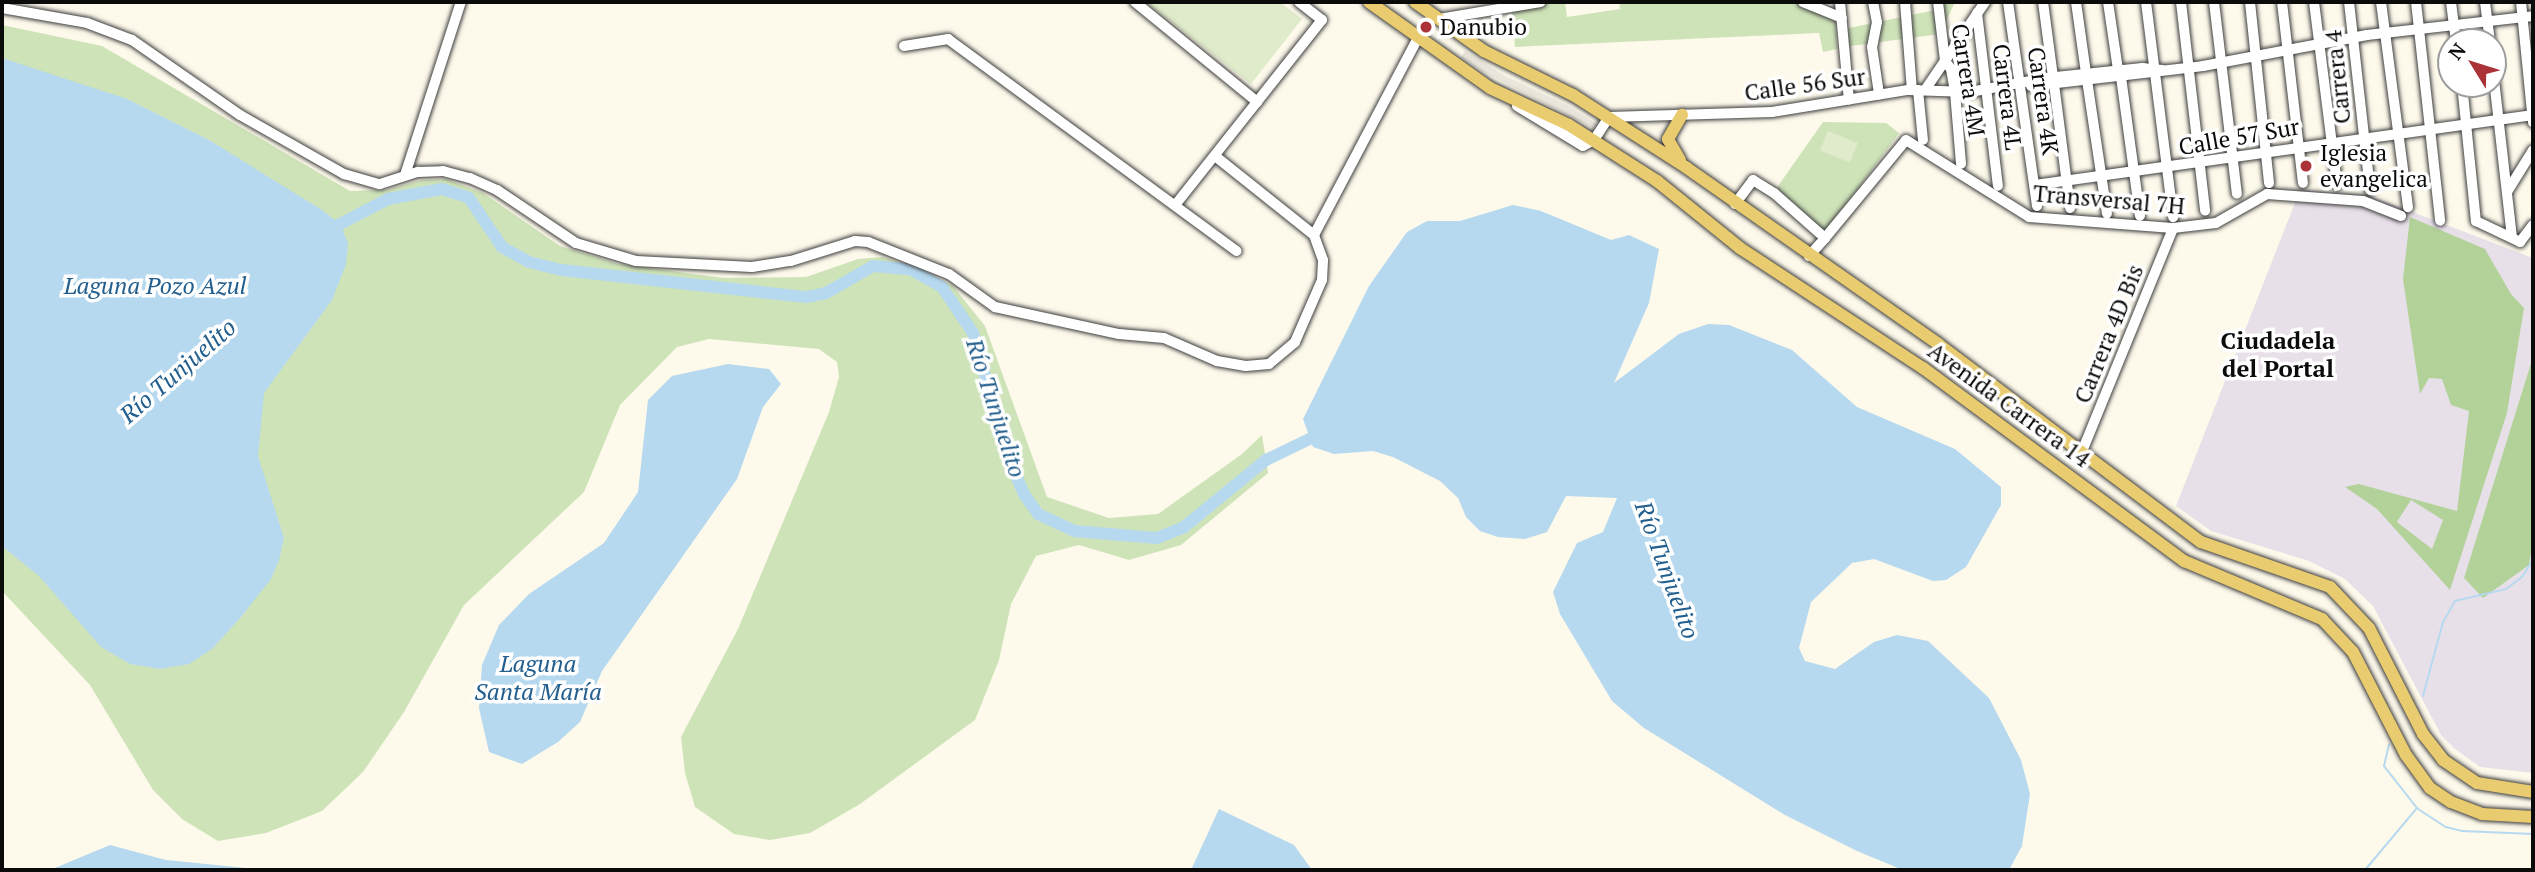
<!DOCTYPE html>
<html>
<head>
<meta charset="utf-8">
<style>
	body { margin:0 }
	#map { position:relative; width:2535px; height:872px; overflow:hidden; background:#fdf9eb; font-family:"PT Serif",serif }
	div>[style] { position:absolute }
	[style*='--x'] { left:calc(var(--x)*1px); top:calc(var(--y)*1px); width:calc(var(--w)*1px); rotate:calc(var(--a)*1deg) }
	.industrial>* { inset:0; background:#e8e0e9 }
	.green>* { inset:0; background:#cfe3b9 }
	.forest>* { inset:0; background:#b3d29a }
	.pitch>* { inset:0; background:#dfebca; transform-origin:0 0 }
	.plaza>* { inset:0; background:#ebe7dc }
	.water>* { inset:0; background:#b6d9ef }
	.stream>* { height:2px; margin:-1px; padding:0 1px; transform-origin:1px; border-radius:1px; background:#b6d9ef }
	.river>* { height:12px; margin:-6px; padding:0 6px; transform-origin:6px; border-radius:6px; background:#b6d9ef }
	.roads { filter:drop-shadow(0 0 2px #3e3e3e) drop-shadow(0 0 2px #3e3e3e) }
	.minor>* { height:10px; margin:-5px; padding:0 5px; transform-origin:5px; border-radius:5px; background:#fff }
	.major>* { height:12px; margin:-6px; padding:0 6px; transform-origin:6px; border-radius:6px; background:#e9cc6f }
	.dots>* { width:19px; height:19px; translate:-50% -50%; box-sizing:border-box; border:4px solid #fff; border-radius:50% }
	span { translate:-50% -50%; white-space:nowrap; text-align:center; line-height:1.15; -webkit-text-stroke:7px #fff; paint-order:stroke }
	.poi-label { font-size:23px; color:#0b0b0b }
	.left { translate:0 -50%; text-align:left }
	.street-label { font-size:23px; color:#0b0b0b }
	.water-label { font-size:24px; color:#235f8e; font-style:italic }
	.neighbourhood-label { font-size:24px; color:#0b0b0b; font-weight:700 }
	.frame { position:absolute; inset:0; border:4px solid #0b0b0b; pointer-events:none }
	.north { position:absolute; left:2437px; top:28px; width:70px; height:70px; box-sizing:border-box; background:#fff; border:2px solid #9d9d9d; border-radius:50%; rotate:308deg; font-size:19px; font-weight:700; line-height:28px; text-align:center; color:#0b0b0b }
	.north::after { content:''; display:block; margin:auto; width:24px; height:32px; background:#ab3338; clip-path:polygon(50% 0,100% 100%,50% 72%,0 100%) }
</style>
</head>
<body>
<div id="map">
	<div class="industrial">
		<div style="clip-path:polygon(2300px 190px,2368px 195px,2533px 258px,2533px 773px,2480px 767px,2455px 749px,2441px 735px,2373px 606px,2345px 579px,2309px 561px,2211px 531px,2176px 506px)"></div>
	</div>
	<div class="green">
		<div style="clip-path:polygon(1565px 2px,1567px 17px,1620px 9px,1619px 2px,1793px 2px,1835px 19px,1837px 49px,1823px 52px,1819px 33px,1515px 47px,1512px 8px)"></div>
		<div style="clip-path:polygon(1940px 2px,1955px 2px,1940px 34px,1843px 47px,1844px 29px,1940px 9px)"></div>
		<div style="clip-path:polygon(2px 25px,102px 46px,350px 191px,386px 190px,422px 180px,446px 179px,483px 193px,560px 246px,618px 264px,724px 278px,806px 277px,858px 259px,882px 257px,915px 267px,953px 286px,985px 326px,1047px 497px,1109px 518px,1158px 514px,1242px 454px,1262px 435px,1268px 473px,1181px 545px,1129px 560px,1079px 545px,1036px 556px,1011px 604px,999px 660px,975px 720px,860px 804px,810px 833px,770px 840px,734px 834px,695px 807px,685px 773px,681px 737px,738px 629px,783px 522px,829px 412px,839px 377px,837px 362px,819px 349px,709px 339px,677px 347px,620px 405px,584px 492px,464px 605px,404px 712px,363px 772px,322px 811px,266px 833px,218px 841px,182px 819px,153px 790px,90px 685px,2px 591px)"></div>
		<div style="clip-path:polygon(1823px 122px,1886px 123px,1899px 133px,1821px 238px,1771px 196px)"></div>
	</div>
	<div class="forest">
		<div style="clip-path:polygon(evenodd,2410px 217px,2485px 249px,2511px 294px,2524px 308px,2507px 413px,2450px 590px,2377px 509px,2345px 487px,2359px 484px,2457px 511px,2469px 411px,2451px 405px,2442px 379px,2429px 378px,2420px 394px,2403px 279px,2410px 217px,2411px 500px,2443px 520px,2432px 549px,2397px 522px,2411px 500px)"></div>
		<div style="clip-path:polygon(2533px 357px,2533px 540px,2529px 565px,2483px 598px,2464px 578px)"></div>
	</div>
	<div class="pitch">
		<div style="clip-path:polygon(1146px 2px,1280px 2px,1302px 19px,1251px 84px)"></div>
		<div style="left:1828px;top:131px;width:32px;height:21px;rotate:22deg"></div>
	</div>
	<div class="plaza">
		<div style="clip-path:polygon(1465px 51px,1507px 77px,1567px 105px,1597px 124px,1593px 128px,1482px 71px,1461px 57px)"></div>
	</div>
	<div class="water">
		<div style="clip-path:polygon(2px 58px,127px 99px,209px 140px,322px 210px,340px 224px,348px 243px,346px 264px,332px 300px,264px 393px,258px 456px,284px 538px,279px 560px,271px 579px,241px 617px,212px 649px,189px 664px,160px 669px,130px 664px,101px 647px,39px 576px,2px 546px)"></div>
		<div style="clip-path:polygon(1513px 205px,1541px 211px,1611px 240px,1629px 235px,1659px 249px,1649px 303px,1614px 383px,1679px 334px,1708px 324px,1729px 325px,1792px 350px,1857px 407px,1955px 449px,2001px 487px,2001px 505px,1966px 567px,1946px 580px,1933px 581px,1874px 559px,1852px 563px,1811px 602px,1799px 648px,1805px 661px,1835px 669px,1874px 642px,1897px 635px,1928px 641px,1989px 698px,2021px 760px,2030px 794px,2022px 846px,2009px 870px,1903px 870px,1857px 851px,1785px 815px,1644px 728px,1612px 701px,1560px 614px,1553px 592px,1577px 543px,1603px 532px,1617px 498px,1566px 496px,1547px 532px,1525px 539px,1498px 537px,1480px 531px,1466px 517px,1458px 498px,1440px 481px,1393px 457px,1373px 451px,1334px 454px,1313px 447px,1303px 419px,1369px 286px,1407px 232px,1427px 221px,1460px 221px)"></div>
		<div style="clip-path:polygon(728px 364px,769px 369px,781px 384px,763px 407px,737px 479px,602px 671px,580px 722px,558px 742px,522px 764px,489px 752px,479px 708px,482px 665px,499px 625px,529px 594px,604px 543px,638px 492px,648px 400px,672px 376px)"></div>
		<div style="clip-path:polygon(1219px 809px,1294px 845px,1312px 870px,1191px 870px)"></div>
		<div style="clip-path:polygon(110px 845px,166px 860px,267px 870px,50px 870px)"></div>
	</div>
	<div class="stream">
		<div style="--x:2423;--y:696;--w:77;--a:-74.9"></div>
		<div style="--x:2443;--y:622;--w:24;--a:-60"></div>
		<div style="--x:2455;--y:601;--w:52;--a:-13.2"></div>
		<div style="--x:2506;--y:589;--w:20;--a:-37"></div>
		<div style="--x:2522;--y:577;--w:20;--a:-57"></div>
		<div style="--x:2418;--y:809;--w:33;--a:33"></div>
		<div style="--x:2446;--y:827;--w:16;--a:14"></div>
		<div style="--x:2462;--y:831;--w:71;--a:2.4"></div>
		<div style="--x:2365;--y:870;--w:81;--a:-50"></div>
		<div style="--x:2417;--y:808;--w:53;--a:-128.2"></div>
		<div style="--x:2384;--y:766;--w:22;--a:-77"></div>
	</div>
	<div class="river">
		<div style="--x:329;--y:236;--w:16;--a:-47"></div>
		<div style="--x:340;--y:224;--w:54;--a:-27.5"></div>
		<div style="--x:388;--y:199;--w:55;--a:-10.5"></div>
		<div style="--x:442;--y:189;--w:28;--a:18"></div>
		<div style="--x:469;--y:198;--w:59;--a:56"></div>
		<div style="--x:502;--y:247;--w:31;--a:29"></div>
		<div style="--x:529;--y:262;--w:33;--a:14"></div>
		<div style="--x:561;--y:270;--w:247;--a:6.3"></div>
		<div style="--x:807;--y:297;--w:19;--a:-12"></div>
		<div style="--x:826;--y:293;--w:54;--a:-29.9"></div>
		<div style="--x:873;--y:266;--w:37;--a:5"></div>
		<div style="--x:910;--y:269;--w:37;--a:29"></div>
		<div style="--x:942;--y:287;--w:55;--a:56"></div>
		<div style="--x:973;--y:333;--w:129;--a:74.2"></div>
		<div style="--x:1008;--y:457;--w:40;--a:66.6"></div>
		<div style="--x:1024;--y:494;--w:24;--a:55"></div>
		<div style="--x:1038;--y:514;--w:40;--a:25"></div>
		<div style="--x:1074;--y:531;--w:83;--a:4.8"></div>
		<div style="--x:1157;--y:538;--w:29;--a:-22"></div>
		<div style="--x:1184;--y:527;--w:106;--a:-39.3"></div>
		<div style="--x:1266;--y:460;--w:64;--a:-25.8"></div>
	</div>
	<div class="roads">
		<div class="minor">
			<div style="--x:1135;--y:2;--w:158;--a:39.3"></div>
			<div style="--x:1803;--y:2;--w:42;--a:22.3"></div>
			<div style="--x:1840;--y:2;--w:98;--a:84.8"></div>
			<div style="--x:1873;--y:2;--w:20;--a:79"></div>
			<div style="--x:1877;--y:22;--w:25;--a:101"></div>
			<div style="--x:1872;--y:47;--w:48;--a:81.5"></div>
			<div style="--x:1905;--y:2;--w:88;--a:85.5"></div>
			<div style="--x:1938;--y:2;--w:59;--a:83.2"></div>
			<div style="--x:1945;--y:61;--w:10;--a:53"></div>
			<div style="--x:1951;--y:69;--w:23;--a:80"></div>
			<div style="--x:1955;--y:92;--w:72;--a:85.2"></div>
			<div style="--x:2008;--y:2;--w:206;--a:81.9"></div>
			<div style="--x:2043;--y:2;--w:76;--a:82.4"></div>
			<div style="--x:2076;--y:2;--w:72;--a:82"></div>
			<div style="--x:2108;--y:2;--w:69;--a:81.6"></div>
			<div style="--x:2146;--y:2;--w:217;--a:82.8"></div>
			<div style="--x:2181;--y:2;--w:210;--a:83.4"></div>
			<div style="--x:2214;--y:2;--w:193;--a:83.2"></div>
			<div style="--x:2250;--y:2;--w:182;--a:84"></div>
			<div style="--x:2282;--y:2;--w:182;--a:83.4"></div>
			<div style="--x:2314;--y:2;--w:184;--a:82.8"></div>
			<div style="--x:2349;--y:2;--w:189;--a:83.6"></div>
			<div style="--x:2381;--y:2;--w:207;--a:82.5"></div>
			<div style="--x:2416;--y:2;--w:220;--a:83.7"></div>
			<div style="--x:2451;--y:2;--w:40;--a:82.9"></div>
			<div style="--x:2485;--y:2;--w:40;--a:82.9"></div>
			<div style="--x:2521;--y:2;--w:121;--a:84.3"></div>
			<div style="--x:2;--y:8;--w:86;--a:10"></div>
			<div style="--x:87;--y:23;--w:48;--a:20.7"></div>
			<div style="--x:132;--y:40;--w:131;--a:34.8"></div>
			<div style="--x:240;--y:115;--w:120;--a:29.6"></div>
			<div style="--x:344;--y:174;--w:37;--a:16"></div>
			<div style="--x:380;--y:184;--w:40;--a:-18"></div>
			<div style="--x:418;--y:172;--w:25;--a:-2"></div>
			<div style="--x:443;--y:171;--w:28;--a:15"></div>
			<div style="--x:470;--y:178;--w:30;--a:24"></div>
			<div style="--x:497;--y:190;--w:95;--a:33.9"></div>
			<div style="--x:576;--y:243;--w:63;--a:16.7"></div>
			<div style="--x:636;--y:261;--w:116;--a:3"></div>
			<div style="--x:752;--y:267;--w:39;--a:-9"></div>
			<div style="--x:791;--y:261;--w:67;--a:-17.4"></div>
			<div style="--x:855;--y:241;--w:13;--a:4"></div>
			<div style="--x:868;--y:242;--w:87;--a:21.6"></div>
			<div style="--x:949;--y:274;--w:57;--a:35.7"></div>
			<div style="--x:995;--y:307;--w:127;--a:12.3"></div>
			<div style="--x:1119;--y:334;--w:45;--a:5.1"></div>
			<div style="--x:1164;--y:338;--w:58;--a:23.5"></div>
			<div style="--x:1217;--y:361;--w:29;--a:10"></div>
			<div style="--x:1246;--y:366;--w:23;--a:-5"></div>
			<div style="--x:1269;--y:364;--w:34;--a:-40"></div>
			<div style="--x:1295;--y:342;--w:68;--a:-66.5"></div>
			<div style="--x:1322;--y:280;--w:20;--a:-87"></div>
			<div style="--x:1323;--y:260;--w:27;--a:-110"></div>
			<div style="--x:1314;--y:235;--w:223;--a:-62.2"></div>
			<div style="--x:1977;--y:13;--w:174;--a:83.1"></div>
			<div style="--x:1439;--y:19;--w:103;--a:-9.5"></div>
			<div style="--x:904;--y:46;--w:45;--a:-9"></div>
			<div style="--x:948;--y:39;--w:358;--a:36.3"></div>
			<div style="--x:2493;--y:71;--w:168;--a:83.5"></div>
			<div style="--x:2121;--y:77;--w:140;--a:82.2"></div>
			<div style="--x:2087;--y:80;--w:135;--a:81.5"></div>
			<div style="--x:2054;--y:84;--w:125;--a:82.6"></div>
			<div style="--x:2462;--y:84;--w:138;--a:84.2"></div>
			<div style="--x:2476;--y:221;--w:49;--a:25.5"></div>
			<div style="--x:2520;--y:242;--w:21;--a:-53"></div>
			<div style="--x:2031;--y:86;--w:173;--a:-6.6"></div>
			<div style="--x:2203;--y:66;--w:167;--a:-10.7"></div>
			<div style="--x:2367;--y:35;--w:167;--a:-6.5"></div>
			<div style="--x:1918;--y:90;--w:50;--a:84.3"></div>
			<div style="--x:1925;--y:90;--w:107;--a:-55.7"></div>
			<div style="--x:1517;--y:106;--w:77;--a:31.2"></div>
			<div style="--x:1583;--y:146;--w:13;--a:-29"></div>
			<div style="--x:1594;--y:140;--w:27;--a:-57"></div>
			<div style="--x:1609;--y:117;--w:163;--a:-1.8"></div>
			<div style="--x:1772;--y:112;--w:138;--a:-9.2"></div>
			<div style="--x:1908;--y:90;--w:62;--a:1.8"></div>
			<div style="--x:1970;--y:92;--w:77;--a:-10.4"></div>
			<div style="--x:2046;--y:78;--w:97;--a:-5.9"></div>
			<div style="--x:2142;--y:68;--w:20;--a:6"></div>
			<div style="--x:1215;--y:156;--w:127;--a:38.6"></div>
			<div style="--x:405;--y:175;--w:182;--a:-72.1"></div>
			<div style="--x:2035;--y:185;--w:503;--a:-8"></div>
			<div style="--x:2507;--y:192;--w:49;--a:-58.2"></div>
			<div style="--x:1176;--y:204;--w:235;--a:-51.6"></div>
			<div style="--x:1322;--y:20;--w:29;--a:-142"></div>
			<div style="--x:1735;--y:204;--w:30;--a:-53"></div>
			<div style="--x:1753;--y:180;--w:25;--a:32"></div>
			<div style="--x:1774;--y:193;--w:68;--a:41.4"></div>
			<div style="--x:1825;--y:238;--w:127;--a:-50.4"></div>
			<div style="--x:1906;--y:140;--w:145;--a:32"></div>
			<div style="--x:2029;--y:217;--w:144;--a:4.4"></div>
			<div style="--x:2173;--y:228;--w:43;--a:-6.6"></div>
			<div style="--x:2216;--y:223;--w:59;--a:-29.6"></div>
			<div style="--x:2267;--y:194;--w:96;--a:4.2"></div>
			<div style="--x:2363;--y:201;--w:41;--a:21.5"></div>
			<div style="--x:1809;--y:256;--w:24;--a:-48"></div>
			<div style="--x:2081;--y:454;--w:244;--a:-67.8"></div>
		</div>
		<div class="major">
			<div style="--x:1369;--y:2;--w:148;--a:35.4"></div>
			<div style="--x:1490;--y:88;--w:87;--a:25.1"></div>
			<div style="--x:1569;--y:125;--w:104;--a:32.5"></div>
			<div style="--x:1657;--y:181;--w:107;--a:38.9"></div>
			<div style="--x:1740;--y:248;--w:219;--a:33.3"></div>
			<div style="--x:1923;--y:368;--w:325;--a:36.5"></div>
			<div style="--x:2184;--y:561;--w:150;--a:22.8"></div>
			<div style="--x:2322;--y:619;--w:45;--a:46.8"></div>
			<div style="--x:2353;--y:652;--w:116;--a:62.8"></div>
			<div style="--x:2406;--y:755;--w:41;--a:54"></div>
			<div style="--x:2430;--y:788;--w:25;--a:34"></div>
			<div style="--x:2451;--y:802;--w:33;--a:21"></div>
			<div style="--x:2482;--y:814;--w:51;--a:3.4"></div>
			<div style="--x:1415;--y:2;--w:85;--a:35.4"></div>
			<div style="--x:1484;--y:51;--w:99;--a:26.3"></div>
			<div style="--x:1573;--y:95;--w:135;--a:32.6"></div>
			<div style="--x:1687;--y:168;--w:307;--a:35"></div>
			<div style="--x:1938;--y:344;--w:329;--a:37"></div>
			<div style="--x:2201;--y:542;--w:137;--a:19.2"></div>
			<div style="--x:2330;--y:587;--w:57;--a:46.4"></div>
			<div style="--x:2369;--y:628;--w:119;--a:63"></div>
			<div style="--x:2423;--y:734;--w:33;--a:52"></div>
			<div style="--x:2443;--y:760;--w:41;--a:34.1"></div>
			<div style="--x:2477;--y:783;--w:57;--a:9.1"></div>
			<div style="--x:1680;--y:160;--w:24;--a:-120"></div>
			<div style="--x:1668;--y:139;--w:28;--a:-60"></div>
		</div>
	</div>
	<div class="dots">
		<div style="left:1426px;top:27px;background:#ab3338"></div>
		<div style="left:2306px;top:166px;background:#ab3338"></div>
	</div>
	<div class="poi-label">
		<span class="left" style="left:1440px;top:27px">Danubio</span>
		<span class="left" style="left:2320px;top:166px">Iglesia<br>evangelica</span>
	</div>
	<div class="street-label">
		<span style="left:2338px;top:77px;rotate:-96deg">Carrera 4</span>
		<span style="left:1968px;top:80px;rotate:81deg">Carrera 4M</span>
		<span style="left:1805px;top:85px;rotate:-8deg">Calle 56 Sur</span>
		<span style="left:2007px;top:97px;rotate:83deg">Carrera 4L</span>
		<span style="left:2043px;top:101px;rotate:82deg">Carrera 4K</span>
		<span style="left:2239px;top:137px;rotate:-10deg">Calle 57 Sur</span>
		<span style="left:2109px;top:200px;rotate:5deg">Transversal 7H</span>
		<span style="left:2109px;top:334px;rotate:-68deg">Carrera 4D Bis</span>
		<span style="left:2009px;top:405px;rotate:36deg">Avenida Carrera 14</span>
	</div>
	<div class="water-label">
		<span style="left:155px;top:286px">Laguna Pozo Azul</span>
		<span style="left:178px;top:371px;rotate:-41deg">Río Tunjuelito</span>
		<span style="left:996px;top:408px;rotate:72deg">Río Tunjuelito</span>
		<span style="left:1667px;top:570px;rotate:70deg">Río Tunjuelito</span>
		<span style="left:538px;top:678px">Laguna<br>Santa María</span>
	</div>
	<div class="neighbourhood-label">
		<span style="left:2278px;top:355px">Ciudadela<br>del Portal</span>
	</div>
	<div class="frame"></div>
	<div class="north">N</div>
</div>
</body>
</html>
